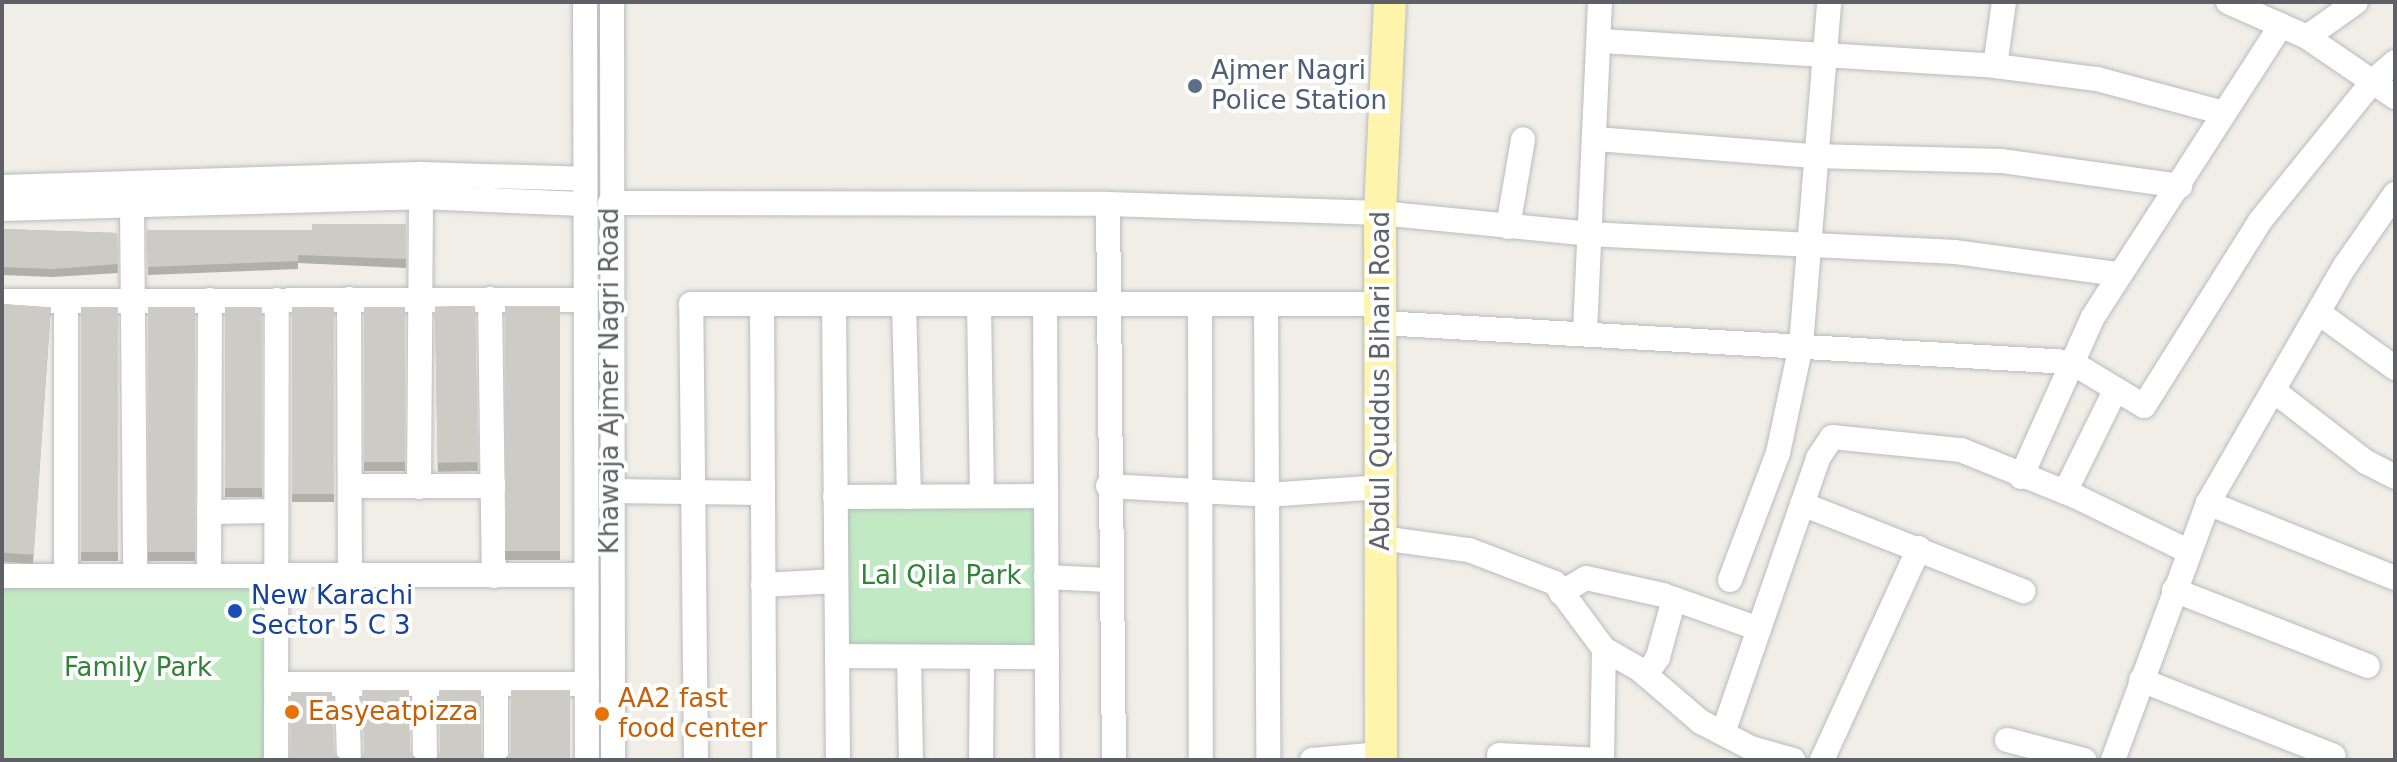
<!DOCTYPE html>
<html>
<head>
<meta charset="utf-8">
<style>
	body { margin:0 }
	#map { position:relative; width:2397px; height:762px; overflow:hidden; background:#f0eee6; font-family:"DejaVu Sans",sans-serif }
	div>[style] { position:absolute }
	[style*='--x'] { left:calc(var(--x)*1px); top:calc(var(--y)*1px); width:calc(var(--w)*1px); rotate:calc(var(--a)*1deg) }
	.green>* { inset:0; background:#c1e9c3; transform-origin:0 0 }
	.roads { filter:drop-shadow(0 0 2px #b8bbc0) drop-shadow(0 0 2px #b8bbc0) }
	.minor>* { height:24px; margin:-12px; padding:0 12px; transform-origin:12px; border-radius:12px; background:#fff }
	.major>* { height:32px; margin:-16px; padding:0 16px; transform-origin:16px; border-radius:16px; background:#fff4ac }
	.wall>* { inset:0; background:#b0afa9; transform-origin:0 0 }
	.building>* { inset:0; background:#cdcbc5; transform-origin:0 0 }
	.dots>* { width:22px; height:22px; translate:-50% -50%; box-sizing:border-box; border:4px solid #fff; border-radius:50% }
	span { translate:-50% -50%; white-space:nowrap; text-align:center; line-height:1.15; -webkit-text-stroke:8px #fff; paint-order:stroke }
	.service-label { font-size:26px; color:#4e5e75 }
	.left { translate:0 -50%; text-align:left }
	.street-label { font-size:26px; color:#5d6167 }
	.park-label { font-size:26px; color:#308337 }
	.transit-label { font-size:26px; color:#164399 }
	.food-label { font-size:26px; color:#c56008 }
	.frame { position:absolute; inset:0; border:4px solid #5d6167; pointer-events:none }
</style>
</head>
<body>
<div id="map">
	<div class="green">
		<div style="left:1046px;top:496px;width:161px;height:211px;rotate:90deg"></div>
		<div style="left:2px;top:576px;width:271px;height:184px"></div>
	</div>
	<div class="roads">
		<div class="minor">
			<div style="--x:585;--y:2;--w:758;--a:89.85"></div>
			<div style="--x:612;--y:2;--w:758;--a:89.92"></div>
			<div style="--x:2228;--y:2;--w:86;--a:23.9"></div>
			<div style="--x:2307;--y:37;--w:107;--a:34.3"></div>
			<div style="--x:2307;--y:37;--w:60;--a:-35.5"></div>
			<div style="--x:1602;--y:41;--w:394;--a:3.6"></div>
			<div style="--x:1995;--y:66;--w:103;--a:7.3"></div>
			<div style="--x:2097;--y:79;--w:131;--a:15"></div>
			<div style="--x:1995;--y:66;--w:65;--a:-82"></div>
			<div style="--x:1596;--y:139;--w:218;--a:4.5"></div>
			<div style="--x:1813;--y:156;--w:189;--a:1.5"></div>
			<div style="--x:2002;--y:161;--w:180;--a:8"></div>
			<div style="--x:2;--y:187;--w:418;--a:-1.8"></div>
			<div style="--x:420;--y:174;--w:164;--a:1.7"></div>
			<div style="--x:610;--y:203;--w:498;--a:0.1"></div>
			<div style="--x:1108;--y:204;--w:272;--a:1.9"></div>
			<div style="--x:1380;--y:213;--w:210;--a:5.7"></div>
			<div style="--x:1589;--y:234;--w:366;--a:2.8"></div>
			<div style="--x:1955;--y:252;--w:164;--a:7.7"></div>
			<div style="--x:1108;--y:204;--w:556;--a:89.38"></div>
			<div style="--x:132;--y:205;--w:371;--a:89.5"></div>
			<div style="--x:2;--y:209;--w:419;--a:-1.6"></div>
			<div style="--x:421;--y:197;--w:162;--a:2.5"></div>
			<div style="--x:1508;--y:227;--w:89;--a:-80.3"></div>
			<div style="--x:349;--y:299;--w:277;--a:89.8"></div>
			<div style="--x:490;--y:299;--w:277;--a:89.2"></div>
			<div style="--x:2;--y:301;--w:581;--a:-0.1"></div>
			<div style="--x:834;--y:304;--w:456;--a:89.5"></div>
			<div style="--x:904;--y:304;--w:193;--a:88.5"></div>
			<div style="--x:979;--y:304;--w:192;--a:89.1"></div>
			<div style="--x:1045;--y:304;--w:456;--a:89.7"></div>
			<div style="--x:1200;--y:304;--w:456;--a:89.9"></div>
			<div style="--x:1266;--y:304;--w:456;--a:89.7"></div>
			<div style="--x:762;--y:305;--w:455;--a:89.7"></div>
			<div style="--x:2319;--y:313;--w:94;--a:35.9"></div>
			<div style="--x:1381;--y:323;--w:691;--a:3.24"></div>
			<div style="--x:2071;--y:362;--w:85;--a:31.1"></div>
			<div style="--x:2144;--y:406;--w:218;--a:-57.9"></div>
			<div style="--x:2260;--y:221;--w:180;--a:-51.1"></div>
			<div style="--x:2373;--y:81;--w:29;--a:-41"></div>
			<div style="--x:1585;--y:332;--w:330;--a:-87.4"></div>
			<div style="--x:2274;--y:391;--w:116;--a:37.7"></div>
			<div style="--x:2366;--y:462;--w:33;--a:27"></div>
			<div style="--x:2021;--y:477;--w:175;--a:-65.8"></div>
			<div style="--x:2093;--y:317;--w:347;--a:-57.2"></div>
			<div style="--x:350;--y:486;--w:144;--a:0"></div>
			<div style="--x:1108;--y:486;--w:159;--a:3.2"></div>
			<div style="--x:1267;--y:495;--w:114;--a:-4"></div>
			<div style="--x:419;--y:487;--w:290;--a:-89.6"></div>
			<div style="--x:611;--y:491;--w:152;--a:0.8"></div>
			<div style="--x:2065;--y:492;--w:113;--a:-63.7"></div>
			<div style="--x:835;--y:497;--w:211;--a:-0.3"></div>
			<div style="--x:2208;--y:503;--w:201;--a:21.9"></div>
			<div style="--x:1802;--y:504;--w:238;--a:21.5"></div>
			<div style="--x:209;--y:512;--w:65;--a:-0.9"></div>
			<div style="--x:1381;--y:538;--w:89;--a:7.8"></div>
			<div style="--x:1469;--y:550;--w:92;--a:21"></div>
			<div style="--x:1555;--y:583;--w:82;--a:53.4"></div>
			<div style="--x:1604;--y:649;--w:40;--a:29.7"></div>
			<div style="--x:1639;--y:669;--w:82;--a:40.5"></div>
			<div style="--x:1701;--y:722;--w:56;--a:27.5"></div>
			<div style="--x:1751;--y:748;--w:44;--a:15.9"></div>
			<div style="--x:2;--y:576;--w:584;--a:-0.1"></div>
			<div style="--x:66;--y:576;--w:275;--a:-90"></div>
			<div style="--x:209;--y:576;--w:276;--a:-89.8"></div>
			<div style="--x:1046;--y:577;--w:62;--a:2.8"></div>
			<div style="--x:1730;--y:580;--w:136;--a:-69.3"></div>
			<div style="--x:1778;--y:453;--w:110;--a:-78"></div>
			<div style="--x:1801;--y:345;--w:344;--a:-85.3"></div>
			<div style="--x:763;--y:585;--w:73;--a:-3.1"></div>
			<div style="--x:2174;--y:590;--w:208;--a:21.4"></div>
			<div style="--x:1561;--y:593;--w:29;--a:-31"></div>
			<div style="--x:1586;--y:578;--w:79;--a:12.4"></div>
			<div style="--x:1663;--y:595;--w:102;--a:19.5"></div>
			<div style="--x:837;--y:656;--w:210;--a:0.3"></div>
			<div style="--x:909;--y:657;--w:103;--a:88.9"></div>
			<div style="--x:1646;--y:675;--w:22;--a:-56"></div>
			<div style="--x:1658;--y:657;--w:60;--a:-74.6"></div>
			<div style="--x:2141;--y:680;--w:207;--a:21.5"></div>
			<div style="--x:276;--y:684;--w:311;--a:0"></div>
			<div style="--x:347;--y:685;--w:75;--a:88.5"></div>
			<div style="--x:424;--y:685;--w:75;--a:89.2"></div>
			<div style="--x:496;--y:685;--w:75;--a:90"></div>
			<div style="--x:1723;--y:733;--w:291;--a:-70.9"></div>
			<div style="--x:1818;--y:458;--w:25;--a:-56"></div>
			<div style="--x:1832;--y:437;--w:130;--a:5.8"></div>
			<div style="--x:1961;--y:450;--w:123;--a:22"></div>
			<div style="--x:2075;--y:496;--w:126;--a:26"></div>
			<div style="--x:2007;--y:740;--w:80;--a:14.6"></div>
			<div style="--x:1499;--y:755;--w:103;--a:2.8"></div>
			<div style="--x:276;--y:760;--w:460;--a:-89.9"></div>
			<div style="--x:696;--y:760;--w:456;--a:-90.6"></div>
			<div style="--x:691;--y:304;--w:690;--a:0"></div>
			<div style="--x:981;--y:760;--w:103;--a:-89.4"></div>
			<div style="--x:1312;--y:760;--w:69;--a:-5"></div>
			<div style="--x:1602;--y:760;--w:111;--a:-89"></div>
			<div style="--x:1822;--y:760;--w:233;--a:-65.4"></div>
			<div style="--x:2113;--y:760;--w:274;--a:-69.7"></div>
			<div style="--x:2208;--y:503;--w:274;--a:-60"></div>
			<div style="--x:2345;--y:266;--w:88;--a:-55.2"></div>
		</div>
		<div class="major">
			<div style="--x:1381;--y:760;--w:547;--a:-90.1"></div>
			<div style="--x:1380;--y:213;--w:211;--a:-87.3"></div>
		</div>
	</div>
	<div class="wall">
		<div style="clip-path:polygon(406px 224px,406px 268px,298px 263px,298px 269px,148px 275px,147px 230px,312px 230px)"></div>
		<div style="clip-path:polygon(2px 229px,117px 233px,118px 273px,53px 277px,2px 275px)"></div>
		<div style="left:2px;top:304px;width:49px;height:257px;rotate:4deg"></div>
		<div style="left:475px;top:306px;width:165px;height:40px;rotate:89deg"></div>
		<div style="left:505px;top:306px;width:55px;height:254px"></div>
		<div style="left:81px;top:307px;width:37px;height:254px"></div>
		<div style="left:148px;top:307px;width:47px;height:254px"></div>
		<div style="left:225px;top:307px;width:37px;height:190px"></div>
		<div style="left:292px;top:307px;width:42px;height:195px"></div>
		<div style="left:364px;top:307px;width:41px;height:164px"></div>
	</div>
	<div class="building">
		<div style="clip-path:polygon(312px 224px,406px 224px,406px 259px,298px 255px,298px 261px,148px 267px,147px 230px,312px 230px)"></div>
		<div style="clip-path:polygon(2px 229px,117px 233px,118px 264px,53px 269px,2px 267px)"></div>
		<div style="left:2px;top:304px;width:49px;height:248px;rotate:4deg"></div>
		<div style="left:475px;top:306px;width:156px;height:40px;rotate:89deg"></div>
		<div style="left:505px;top:306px;width:55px;height:245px"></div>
		<div style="left:81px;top:307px;width:37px;height:245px"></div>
		<div style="left:148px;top:307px;width:47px;height:245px"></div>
		<div style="left:225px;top:307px;width:37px;height:181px"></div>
		<div style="left:292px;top:307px;width:42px;height:187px"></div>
		<div style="left:364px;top:307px;width:41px;height:155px"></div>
		<div style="clip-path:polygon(362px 690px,409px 690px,410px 752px,418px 760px,359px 760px,364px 752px)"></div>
		<div style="clip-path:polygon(439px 690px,481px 690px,481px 752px,486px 760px,435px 760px,440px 752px)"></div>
		<div style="clip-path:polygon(511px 690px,570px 690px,570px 760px,503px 760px,511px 752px)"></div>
		<div style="clip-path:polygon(291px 692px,332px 692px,334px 752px,342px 760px,290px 760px)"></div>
	</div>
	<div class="dots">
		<div style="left:1195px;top:86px;background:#5c6f8a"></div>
		<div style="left:235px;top:611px;background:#1a4fb4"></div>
		<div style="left:292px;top:712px;background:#e8710a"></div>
		<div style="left:602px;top:714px;background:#e8710a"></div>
	</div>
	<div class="service-label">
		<span class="left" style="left:1211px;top:86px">Ajmer Nagri<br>Police Station</span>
	</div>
	<div class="street-label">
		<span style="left:610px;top:381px;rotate:-90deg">Khawaja Ajmer Nagri Road</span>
		<span style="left:1381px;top:381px;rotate:-90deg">Abdul Quddus Bihari Road</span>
	</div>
	<div class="park-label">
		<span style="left:941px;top:576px">Lal Qila Park</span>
		<span style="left:138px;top:668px">Family Park</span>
	</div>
	<div class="transit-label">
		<span class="left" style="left:251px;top:611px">New Karachi<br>Sector 5 C 3</span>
	</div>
	<div class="food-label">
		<span class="left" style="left:618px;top:714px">AA2 fast<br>food center</span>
		<span class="left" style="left:308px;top:712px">Easyeatpizza</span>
	</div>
	<div class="frame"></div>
</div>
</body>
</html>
